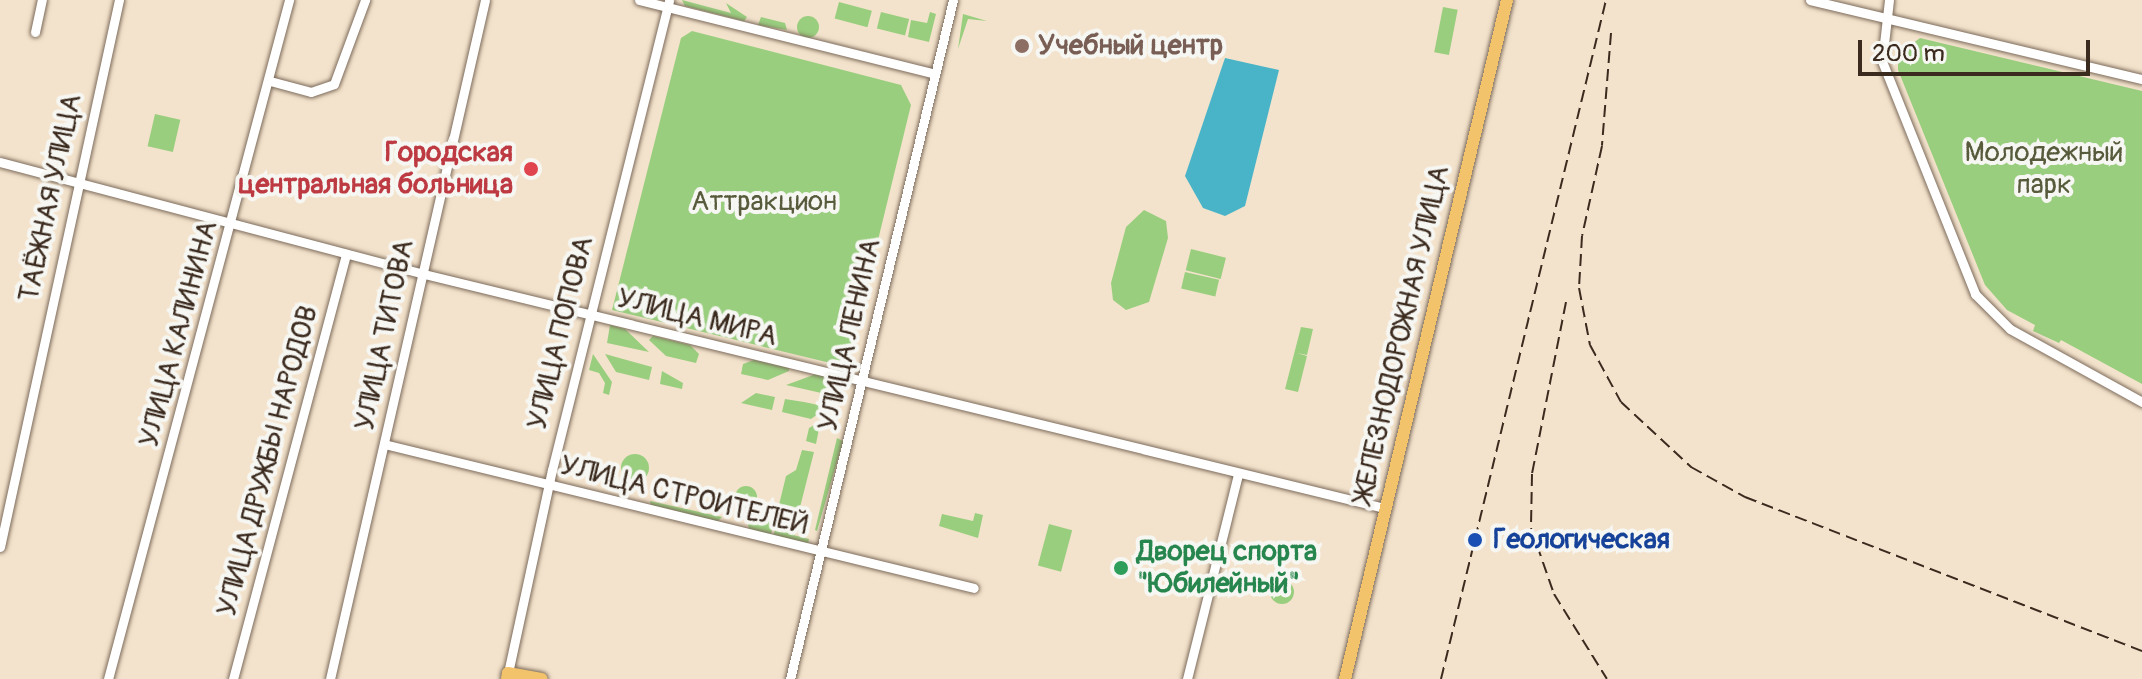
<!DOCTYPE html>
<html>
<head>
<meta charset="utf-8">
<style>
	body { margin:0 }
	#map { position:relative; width:2142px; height:679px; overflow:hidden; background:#f4e3cc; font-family:Pangolin,sans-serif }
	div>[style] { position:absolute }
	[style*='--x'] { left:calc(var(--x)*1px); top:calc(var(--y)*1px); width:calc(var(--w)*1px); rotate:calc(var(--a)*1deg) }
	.green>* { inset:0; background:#9ace7f; transform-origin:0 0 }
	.round { border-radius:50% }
	.water>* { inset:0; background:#49b4c7 }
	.roads { filter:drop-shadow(0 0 2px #7c6b5b) drop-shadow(0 0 2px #7c6b5b) }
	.minor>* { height:9px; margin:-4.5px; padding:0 4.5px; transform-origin:4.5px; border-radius:4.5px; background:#fff }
	.major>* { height:12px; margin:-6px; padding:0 6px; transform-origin:6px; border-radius:6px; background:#f2c36a }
	.rail>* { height:2px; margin-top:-1px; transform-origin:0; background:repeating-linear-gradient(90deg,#3b2a1e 0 12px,transparent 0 18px) }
	.dots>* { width:22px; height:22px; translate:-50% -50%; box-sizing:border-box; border:4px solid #f6f6f2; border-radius:50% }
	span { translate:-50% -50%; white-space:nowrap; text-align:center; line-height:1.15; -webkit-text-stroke:8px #f6f6f2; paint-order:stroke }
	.education-label { font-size:28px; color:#785e54; font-weight:700 }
	.left { translate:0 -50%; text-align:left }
	.health-label { font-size:28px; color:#be3a42; font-weight:700 }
	.right { translate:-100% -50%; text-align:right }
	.park-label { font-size:28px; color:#585b3b }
	.street-label { font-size:28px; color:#3b2a1e }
	.transit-label { font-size:28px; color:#164399; font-weight:700 }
	.leisure-label { font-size:28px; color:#27864d; font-weight:700 }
	.scale { position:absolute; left:1858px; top:40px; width:232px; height:36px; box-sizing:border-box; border:4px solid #3b2a1e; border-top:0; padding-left:10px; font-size:24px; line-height:28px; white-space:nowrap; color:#3b2a1e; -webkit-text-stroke:6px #f6f6f2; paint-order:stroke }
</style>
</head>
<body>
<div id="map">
	<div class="green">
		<div style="clip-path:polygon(682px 0,731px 13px,726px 3px,747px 17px,744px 21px,685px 6px)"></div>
		<div style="left:839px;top:2px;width:34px;height:17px;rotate:15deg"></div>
		<div style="left:1443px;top:7px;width:15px;height:46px;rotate:11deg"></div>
		<div style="left:881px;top:12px;width:29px;height:17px;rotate:14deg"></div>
		<div style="clip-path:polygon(930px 12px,936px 14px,929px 42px,908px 37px,911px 20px,927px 23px)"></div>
		<div style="clip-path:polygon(963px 14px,987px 21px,968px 19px,958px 49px)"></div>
		<div class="round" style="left:797px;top:16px;width:22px;height:22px"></div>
		<div style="clip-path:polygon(761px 17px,785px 23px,787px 30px,758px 25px)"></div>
		<div style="clip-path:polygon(692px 31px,901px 85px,911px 105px,847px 367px,612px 310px,681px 38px)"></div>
		<div style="clip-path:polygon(1920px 38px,2142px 91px,2142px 384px,2061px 340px,2059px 343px,2033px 331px,2035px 325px,2007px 310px,1985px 285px,1898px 70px,1898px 54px)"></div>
		<div style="left:155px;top:114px;width:26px;height:33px;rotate:13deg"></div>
		<div style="clip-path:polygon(1144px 210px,1166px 221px,1168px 238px,1149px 302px,1126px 310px,1113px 300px,1111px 283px,1126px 227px)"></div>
		<div style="left:1191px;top:249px;width:36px;height:22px;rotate:14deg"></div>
		<div style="left:1185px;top:272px;width:35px;height:17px;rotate:13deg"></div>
		<div style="clip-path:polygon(610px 325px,625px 329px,649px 352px,607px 343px)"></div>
		<div style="clip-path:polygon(1301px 327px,1313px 329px,1307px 355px,1297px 353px,1307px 356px,1298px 392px,1285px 389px)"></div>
		<div style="clip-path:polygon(653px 336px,690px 345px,699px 354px,696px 363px,666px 356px,649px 340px)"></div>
		<div style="clip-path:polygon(593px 354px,612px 382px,609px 395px,603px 393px,605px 383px,599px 373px,589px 370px)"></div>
		<div style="clip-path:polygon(605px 354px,652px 367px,649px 380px,616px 372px)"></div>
		<div style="clip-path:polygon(754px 360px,789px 368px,789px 371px,768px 380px,741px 374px,743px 364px)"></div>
		<div style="clip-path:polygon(662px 371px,683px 383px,682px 389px,660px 384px)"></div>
		<div style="clip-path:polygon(816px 374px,834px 379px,830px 395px,786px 385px)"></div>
		<div style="clip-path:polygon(756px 393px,775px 397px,772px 410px,741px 403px)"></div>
		<div style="clip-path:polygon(785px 399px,804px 402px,828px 407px,811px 419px,782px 412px)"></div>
		<div style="clip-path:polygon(839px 411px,836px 426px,826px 424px,819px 429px,816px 444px,806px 441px,809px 428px)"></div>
		<div style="clip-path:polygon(837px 438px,843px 441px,817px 531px,815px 530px)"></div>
		<div style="clip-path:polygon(802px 450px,814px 452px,793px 535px,809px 539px,808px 544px,773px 536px,775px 530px,782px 532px,787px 520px,778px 509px,786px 476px,796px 470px)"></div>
		<div class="round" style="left:621px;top:454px;width:28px;height:28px"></div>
		<div class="round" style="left:735px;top:486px;width:22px;height:22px"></div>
		<div style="clip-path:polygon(650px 501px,722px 517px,717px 522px,651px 506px)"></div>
		<div style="clip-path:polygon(746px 513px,774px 520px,771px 535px,749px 529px)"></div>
		<div style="clip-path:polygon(975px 513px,983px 515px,978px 538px,939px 526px,942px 514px,973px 521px)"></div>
		<div style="left:1049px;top:524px;width:24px;height:43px;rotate:15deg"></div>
		<div class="round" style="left:1270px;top:580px;width:24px;height:24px"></div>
	</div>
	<div class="water">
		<div style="clip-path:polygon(1225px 58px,1279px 70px,1245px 206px,1225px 216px,1203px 208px,1185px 176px)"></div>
	</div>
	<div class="roads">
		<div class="minor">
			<div style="--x:639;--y:0;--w:305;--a:14"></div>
			<div style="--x:1810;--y:0;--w:341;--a:13.4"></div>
			<div style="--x:1889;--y:0;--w:61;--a:96.5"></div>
			<div style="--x:1882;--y:61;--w:251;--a:68.2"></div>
			<div style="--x:1975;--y:294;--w:49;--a:45"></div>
			<div style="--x:2010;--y:329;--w:151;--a:28.9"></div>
			<div style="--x:35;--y:32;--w:33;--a:-78"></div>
			<div style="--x:270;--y:81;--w:42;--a:15"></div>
			<div style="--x:311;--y:92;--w:24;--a:-19"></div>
			<div style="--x:334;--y:84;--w:90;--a:-69.7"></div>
			<div style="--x:0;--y:162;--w:434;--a:14.8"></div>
			<div style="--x:420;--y:273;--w:993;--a:13.69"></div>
			<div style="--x:384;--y:444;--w:607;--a:13.72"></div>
			<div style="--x:0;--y:547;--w:560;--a:-77.73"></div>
			<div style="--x:508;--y:673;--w:208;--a:-77.8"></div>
			<div style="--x:552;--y:470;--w:484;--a:-76"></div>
			<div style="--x:108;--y:679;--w:703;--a:-75.07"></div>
			<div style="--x:233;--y:679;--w:440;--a:-75.1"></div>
			<div style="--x:330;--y:679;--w:696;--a:-77.14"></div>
			<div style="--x:790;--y:679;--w:698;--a:-76.5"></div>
			<div style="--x:1187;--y:679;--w:211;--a:-76"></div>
		</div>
		<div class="major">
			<div style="--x:507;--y:679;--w:6;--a:-81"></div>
			<div style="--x:508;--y:673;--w:34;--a:10"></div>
			<div style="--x:1345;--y:679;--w:698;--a:-76.58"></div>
		</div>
	</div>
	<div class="rail">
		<div style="--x:1611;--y:33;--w:113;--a:94.6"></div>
		<div style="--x:1602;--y:146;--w:92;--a:102.5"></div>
		<div style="--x:1582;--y:236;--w:52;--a:93.3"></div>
		<div style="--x:1579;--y:288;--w:58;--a:79.1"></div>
		<div style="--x:1590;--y:345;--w:65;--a:61.5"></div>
		<div style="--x:1621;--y:402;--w:96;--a:42.9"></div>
		<div style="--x:1691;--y:467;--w:62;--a:29.1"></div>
		<div style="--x:1745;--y:497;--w:426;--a:21.2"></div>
		<div style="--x:1566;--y:302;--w:175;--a:101.2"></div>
		<div style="--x:1532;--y:474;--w:54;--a:91.1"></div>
		<div style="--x:1531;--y:528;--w:70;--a:70.8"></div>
		<div style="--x:1554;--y:594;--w:100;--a:58.1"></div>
		<div style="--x:1441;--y:679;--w:699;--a:-76.34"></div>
	</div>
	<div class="dots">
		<div style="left:1022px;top:46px;background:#8d6e63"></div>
		<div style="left:531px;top:169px;background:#e0444e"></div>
		<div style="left:1475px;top:540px;background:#1a4fb4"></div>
		<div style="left:1121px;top:568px;background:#2e9e5b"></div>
	</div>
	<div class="education-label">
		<span class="left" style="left:1038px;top:46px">Учебный центр</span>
	</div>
	<div class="health-label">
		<span class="right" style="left:513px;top:169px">Городская<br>центральная больница</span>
	</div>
	<div class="park-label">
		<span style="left:2044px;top:169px">Молодежный<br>парк</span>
		<span style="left:764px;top:202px">Аттракцион</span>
	</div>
	<div class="street-label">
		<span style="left:51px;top:198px;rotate:-78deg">ТАЁЖНАЯ УЛИЦА</span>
		<span style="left:697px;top:318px;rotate:14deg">УЛИЦА МИРА</span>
		<span style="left:561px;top:333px;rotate:-76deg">УЛИЦА ПОПОВА</span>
		<span style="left:179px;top:334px;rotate:-75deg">УЛИЦА КАЛИНИНА</span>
		<span style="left:1402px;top:334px;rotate:-77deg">ЖЕЛЕЗНОДОРОЖНАЯ УЛИЦА</span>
		<span style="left:385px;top:335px;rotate:-78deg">УЛИЦА ТИТОВА</span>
		<span style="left:850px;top:335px;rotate:-77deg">УЛИЦА ЛЕНИНА</span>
		<span style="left:268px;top:461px;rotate:-75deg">УЛИЦА ДРУЖБЫ НАРОДОВ</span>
		<span style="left:684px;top:496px;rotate:14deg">УЛИЦА СТРОИТЕЛЕЙ</span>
	</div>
	<div class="transit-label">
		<span class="left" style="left:1493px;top:540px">Геологическая</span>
	</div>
	<div class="leisure-label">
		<span class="left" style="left:1137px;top:568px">Дворец спорта<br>"Юбилейный"</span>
	</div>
	<div class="scale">200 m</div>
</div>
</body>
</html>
